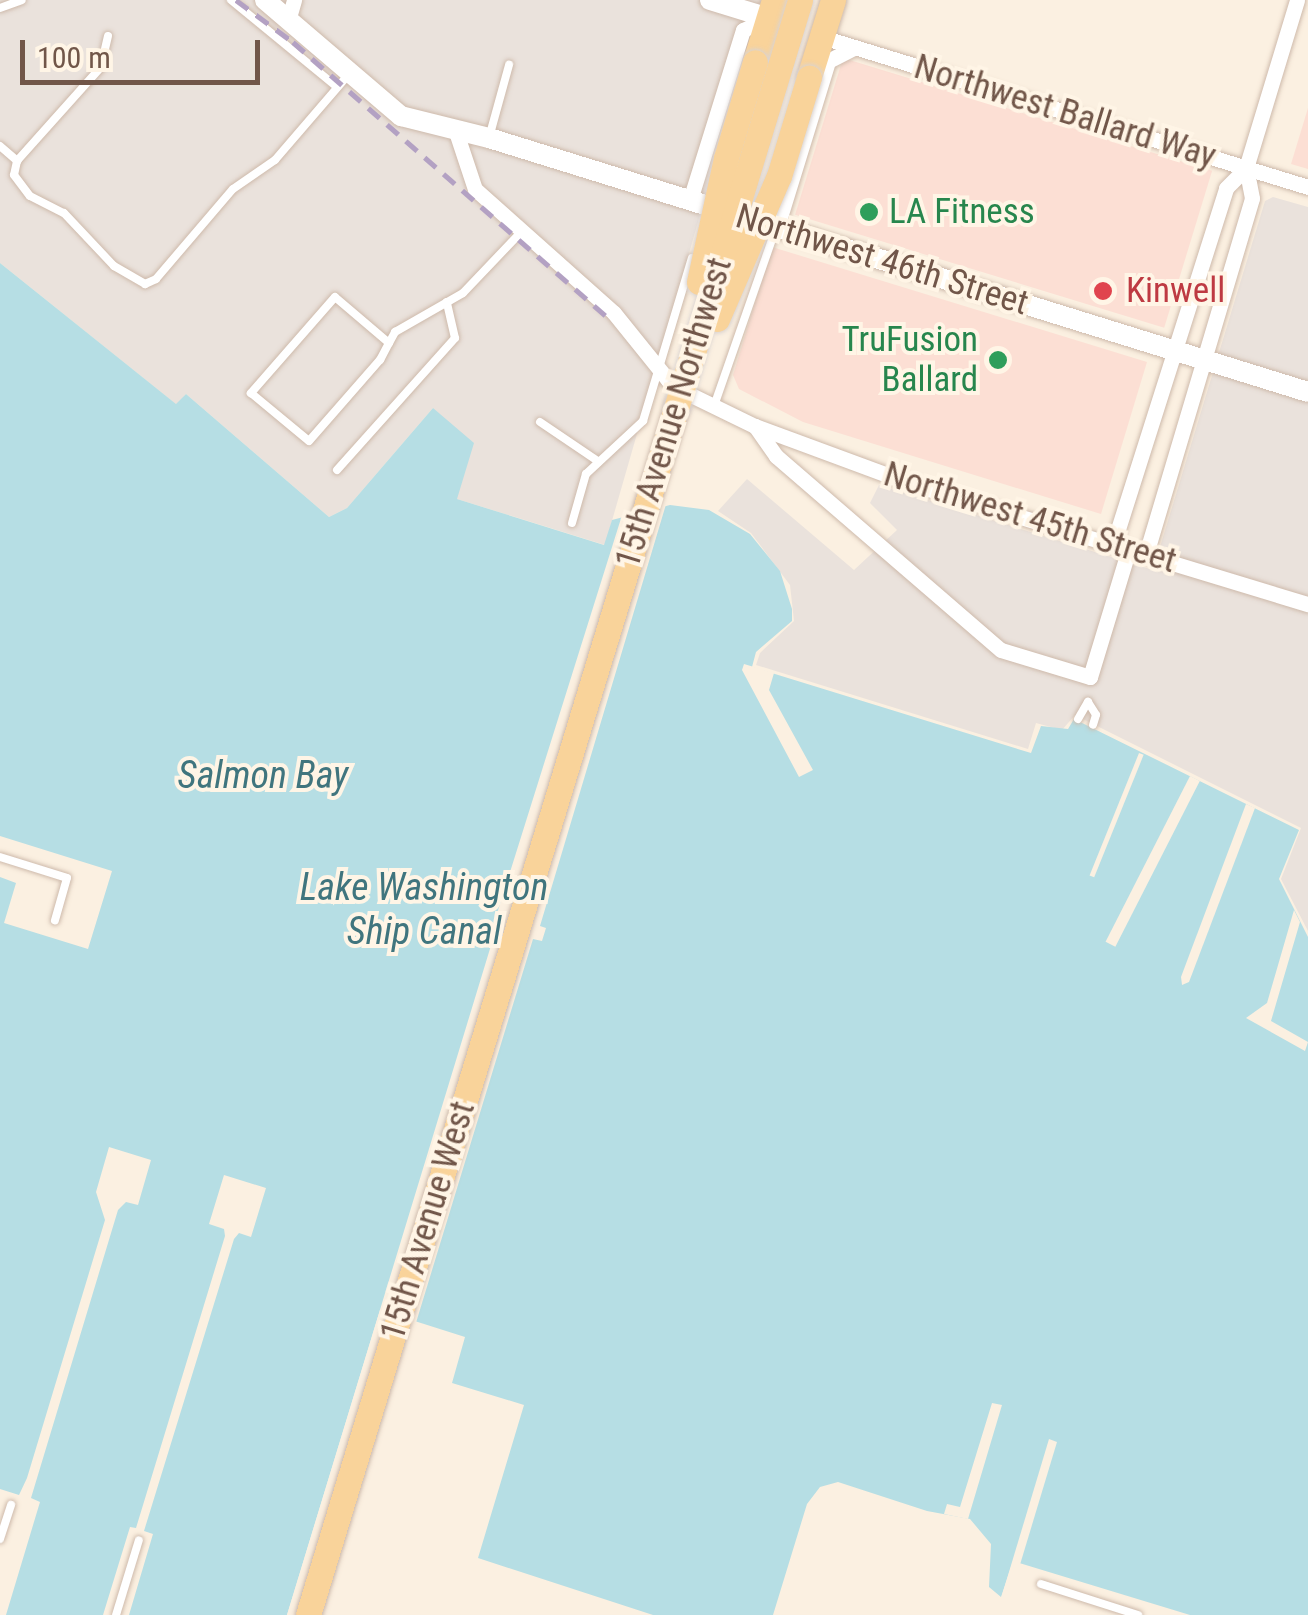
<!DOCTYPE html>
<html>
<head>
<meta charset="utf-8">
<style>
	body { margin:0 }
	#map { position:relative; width:1308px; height:1615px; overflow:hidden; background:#fbf0e1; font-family:"Roboto Condensed",sans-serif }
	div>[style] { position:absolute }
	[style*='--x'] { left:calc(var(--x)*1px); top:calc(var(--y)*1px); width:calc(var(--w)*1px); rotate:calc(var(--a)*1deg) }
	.commercial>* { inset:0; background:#fcdfd4; transform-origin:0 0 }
	.industrial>* { inset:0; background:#eae2dc }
	.water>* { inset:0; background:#b6dee4 }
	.pier>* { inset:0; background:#fbf0e1; transform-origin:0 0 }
	.roads { filter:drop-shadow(0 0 2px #cebaab) drop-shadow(0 0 2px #cebaab) }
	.service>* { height:8px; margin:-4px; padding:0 4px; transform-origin:4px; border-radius:4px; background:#fff }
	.minor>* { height:15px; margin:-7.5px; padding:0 7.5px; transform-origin:7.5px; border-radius:7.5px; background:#fff }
	.tertiary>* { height:20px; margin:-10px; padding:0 10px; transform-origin:10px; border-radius:10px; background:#fff }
	.primary>* { height:25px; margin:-12.5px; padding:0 12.5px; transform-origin:12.5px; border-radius:12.5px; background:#f9d39a }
	.rail>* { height:5px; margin-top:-2.5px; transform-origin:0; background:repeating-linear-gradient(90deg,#b3a1c3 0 15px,transparent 0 25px) }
	.bridges { filter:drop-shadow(0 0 2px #dad3d0) drop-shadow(0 0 2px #dad3d0) }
	.primary-bridge>* { height:25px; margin:-12.5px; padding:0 12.5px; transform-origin:12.5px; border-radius:12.5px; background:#f9d39a }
	.dots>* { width:28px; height:28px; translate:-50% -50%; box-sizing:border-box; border:5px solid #fff5e6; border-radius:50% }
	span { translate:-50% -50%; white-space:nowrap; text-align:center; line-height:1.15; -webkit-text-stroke:8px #fff5e6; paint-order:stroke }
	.street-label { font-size:35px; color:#715649 }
	.leisure-label { font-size:35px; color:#27864d }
	.left { translate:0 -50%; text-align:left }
	.right { translate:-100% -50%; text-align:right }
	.health-label { font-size:35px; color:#be3a42 }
	.water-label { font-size:38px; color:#40757e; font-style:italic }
	.scale { position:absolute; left:20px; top:40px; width:240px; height:45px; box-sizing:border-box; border:5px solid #715649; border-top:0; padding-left:12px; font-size:30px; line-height:35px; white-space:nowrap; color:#715649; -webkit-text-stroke:8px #fff5e6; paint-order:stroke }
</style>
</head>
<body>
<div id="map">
	<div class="commercial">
		<div style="left:843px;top:58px;width:386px;height:164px;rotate:17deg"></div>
		<div style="clip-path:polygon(1308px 108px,1308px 169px,1291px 164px)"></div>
		<div style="clip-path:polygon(772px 247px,1147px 362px,1101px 514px,803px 422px,739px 389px,733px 375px)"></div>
	</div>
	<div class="industrial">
		<div style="clip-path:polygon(0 0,762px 0,605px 545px,457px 499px,433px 408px,347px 508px,329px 517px,186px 394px,177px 405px,0 263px)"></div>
		<div style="clip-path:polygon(1273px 197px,1308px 207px,1308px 931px,1281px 879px,1301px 828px,1075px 715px,1062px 730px,1036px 723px,1028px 749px,756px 665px,760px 653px,794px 621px,790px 585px,751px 533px,718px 511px,747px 479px,854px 570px,897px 530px,870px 503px,879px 485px,1153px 570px,1265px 201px)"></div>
	</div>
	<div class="water">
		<div style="clip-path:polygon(0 263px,176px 404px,186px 394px,329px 517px,347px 508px,433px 408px,474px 443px,457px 499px,604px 545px,612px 520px,670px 505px,709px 510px,750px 534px,780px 571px,792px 609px,792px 621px,756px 652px,752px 667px,1031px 753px,1041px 726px,1068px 729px,1074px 719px,1299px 830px,1279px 879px,1308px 937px,1308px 1615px,1190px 1615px,1013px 1561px,1001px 1597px,989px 1587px,991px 1544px,970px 1519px,927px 1511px,838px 1482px,820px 1487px,807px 1504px,773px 1615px,653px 1615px,478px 1558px,524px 1405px,452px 1383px,465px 1337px,380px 1310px,287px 1615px,0 1615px)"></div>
	</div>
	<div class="pier">
		<div style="clip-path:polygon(667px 501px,540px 926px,546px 928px,542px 941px,533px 939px,415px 1326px,383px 1316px,292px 1615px,287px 1615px,496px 929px,494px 923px,623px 512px)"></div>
		<div style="clip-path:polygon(744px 664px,774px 673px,769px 690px,813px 770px,799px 777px,742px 670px)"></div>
		<div style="left:1139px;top:753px;width:5px;height:132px;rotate:22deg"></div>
		<div style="left:1190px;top:776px;width:11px;height:186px;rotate:27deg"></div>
		<div style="clip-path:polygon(1246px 804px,1255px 808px,1189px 982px,1182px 985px,1181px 977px)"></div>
		<div style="clip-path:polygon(0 836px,112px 871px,88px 949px,4px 923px,16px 883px,0 877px)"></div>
		<div style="clip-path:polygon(1294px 910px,1300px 922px,1271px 1021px,1308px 1042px,1305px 1051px,1246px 1018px,1267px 1003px)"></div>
		<div style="clip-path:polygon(109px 1147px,151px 1160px,138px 1205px,126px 1202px,118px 1210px,31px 1498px,40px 1502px,6px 1615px,0 1615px,0 1489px,19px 1495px,27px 1478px,105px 1220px,96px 1192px)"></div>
		<div style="clip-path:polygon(224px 1175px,266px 1188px,251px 1237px,239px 1233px,234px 1239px,144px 1531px,153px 1534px,129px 1615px,103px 1615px,130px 1527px,136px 1528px,225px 1236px,224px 1229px,209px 1224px)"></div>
		<div style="clip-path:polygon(992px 1403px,1002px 1405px,968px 1519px,944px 1514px,947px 1504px,960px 1507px)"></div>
		<div style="clip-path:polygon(1049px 1439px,1057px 1442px,1019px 1568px,1006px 1600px,1000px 1602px)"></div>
	</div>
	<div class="roads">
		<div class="service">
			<div style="--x:231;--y:0;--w:137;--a:39.4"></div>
			<div style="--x:0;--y:8;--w:23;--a:-20"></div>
			<div style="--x:108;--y:36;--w:32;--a:103"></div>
			<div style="--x:101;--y:67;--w:126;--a:131.8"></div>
			<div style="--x:17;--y:161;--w:14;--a:102"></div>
			<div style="--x:14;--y:175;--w:26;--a:53"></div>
			<div style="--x:30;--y:196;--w:38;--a:27"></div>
			<div style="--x:64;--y:213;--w:73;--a:46.7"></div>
			<div style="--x:114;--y:266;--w:36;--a:30"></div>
			<div style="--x:145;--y:284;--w:12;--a:-24"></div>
			<div style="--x:156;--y:279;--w:118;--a:-49.5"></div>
			<div style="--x:233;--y:189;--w:51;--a:-34.6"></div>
			<div style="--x:275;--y:160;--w:113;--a:-49.3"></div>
			<div style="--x:490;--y:134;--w:72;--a:-74.6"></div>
			<div style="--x:0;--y:146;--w:23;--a:41"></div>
			<div style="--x:389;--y:343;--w:71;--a:-139.6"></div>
			<div style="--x:335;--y:297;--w:128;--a:131.2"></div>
			<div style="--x:251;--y:393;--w:75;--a:39.6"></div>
			<div style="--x:309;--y:441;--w:108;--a:-48.8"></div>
			<div style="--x:380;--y:360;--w:19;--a:-62"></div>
			<div style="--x:389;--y:343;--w:13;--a:-61"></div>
			<div style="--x:395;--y:332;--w:78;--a:-29.8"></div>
			<div style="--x:463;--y:293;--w:86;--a:-46.4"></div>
			<div style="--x:714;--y:406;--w:185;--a:-70.8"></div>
			<div style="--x:540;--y:422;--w:71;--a:34.1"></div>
			<div style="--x:337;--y:470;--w:177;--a:-48.2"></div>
			<div style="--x:455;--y:338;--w:37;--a:-103"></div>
			<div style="--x:572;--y:523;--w:51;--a:-74.1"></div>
			<div style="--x:586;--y:474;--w:78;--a:-42.9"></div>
			<div style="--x:643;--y:421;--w:170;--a:-73.3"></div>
			<div style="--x:1078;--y:719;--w:20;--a:-60"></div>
			<div style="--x:1088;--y:702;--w:15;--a:58"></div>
			<div style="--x:1096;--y:715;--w:10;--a:107"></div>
			<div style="--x:0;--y:857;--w:70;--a:17.4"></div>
			<div style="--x:67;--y:878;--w:44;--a:105.9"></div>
			<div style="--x:0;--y:1539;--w:36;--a:-72"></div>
			<div style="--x:1041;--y:1584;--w:102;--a:17.7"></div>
			<div style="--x:116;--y:1615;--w:78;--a:-73"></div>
		</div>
		<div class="minor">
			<div style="--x:288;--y:21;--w:22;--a:-74"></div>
			<div style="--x:822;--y:37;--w:509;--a:17.15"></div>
			<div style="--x:455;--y:129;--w:63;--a:71.6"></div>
			<div style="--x:475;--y:189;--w:186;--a:41.7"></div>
			<div style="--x:614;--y:313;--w:86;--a:51.1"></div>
			<div style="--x:668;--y:380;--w:25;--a:34"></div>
			<div style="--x:689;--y:394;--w:73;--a:25.9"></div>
			<div style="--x:755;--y:426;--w:164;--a:20.3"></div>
			<div style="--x:909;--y:483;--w:417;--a:16.9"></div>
			<div style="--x:690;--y:200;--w:178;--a:-72.7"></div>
			<div style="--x:743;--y:30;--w:29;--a:-25"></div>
			<div style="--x:777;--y:227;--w:174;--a:-72.9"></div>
			<div style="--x:828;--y:61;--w:28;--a:-27"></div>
			<div style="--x:755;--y:426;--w:37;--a:55"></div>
			<div style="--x:776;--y:456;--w:297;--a:40.8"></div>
			<div style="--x:1001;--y:650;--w:93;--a:16.9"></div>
			<div style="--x:1090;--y:677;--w:134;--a:-73.1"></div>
			<div style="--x:1113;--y:545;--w:374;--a:-72.4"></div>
			<div style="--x:1226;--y:188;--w:28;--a:-45"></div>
			<div style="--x:1246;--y:168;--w:176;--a:-73.1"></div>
			<div style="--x:1146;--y:554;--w:371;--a:-73.4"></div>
			<div style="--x:1252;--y:198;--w:31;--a:-101"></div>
		</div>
		<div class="tertiary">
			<div style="--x:265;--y:0;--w:179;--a:40.5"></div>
			<div style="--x:401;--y:116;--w:91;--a:14"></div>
			<div style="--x:489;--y:138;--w:857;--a:17.23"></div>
			<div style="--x:710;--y:0;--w:62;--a:17"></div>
		</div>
		<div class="primary">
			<div style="--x:755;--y:62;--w:65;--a:-73"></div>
			<div style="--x:809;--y:77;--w:81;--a:-72.7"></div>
			<div style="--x:308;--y:1615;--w:1265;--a:-73.04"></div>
		</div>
	</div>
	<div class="rail">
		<div style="--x:236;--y:0;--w:71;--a:36.4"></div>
		<div style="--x:293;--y:42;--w:417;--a:41.2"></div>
	</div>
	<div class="bridges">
		<div class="primary-bridge">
			<div style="--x:699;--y:282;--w:127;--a:-77.7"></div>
			<div style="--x:726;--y:158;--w:100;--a:-73.2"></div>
			<div style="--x:717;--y:319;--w:156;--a:-66.6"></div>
			<div style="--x:779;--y:176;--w:103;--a:-73.1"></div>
			<div style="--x:677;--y:405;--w:423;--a:-73.1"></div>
		</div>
	</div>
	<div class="dots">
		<div style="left:869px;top:212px;background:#2e9e5b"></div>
		<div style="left:1103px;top:291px;background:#e0444e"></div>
		<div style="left:998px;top:360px;background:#2e9e5b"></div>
	</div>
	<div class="street-label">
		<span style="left:1065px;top:112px;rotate:17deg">Northwest Ballard Way</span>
		<span style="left:882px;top:260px;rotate:17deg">Northwest 46th Street</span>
		<span style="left:674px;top:413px;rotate:-73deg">15th Avenue Northwest</span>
		<span style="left:1030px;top:518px;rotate:17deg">Northwest 45th Street</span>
		<span style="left:428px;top:1221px;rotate:-73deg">15th Avenue West</span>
	</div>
	<div class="leisure-label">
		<span class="left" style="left:889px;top:212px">LA Fitness</span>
		<span class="right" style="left:978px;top:360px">TruFusion<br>Ballard</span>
	</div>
	<div class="health-label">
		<span class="left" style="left:1126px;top:291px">Kinwell</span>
	</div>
	<div class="water-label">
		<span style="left:263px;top:776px">Salmon Bay</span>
		<span style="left:424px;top:910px">Lake Washington<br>Ship Canal</span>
	</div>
	<div class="scale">100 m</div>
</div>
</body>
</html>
